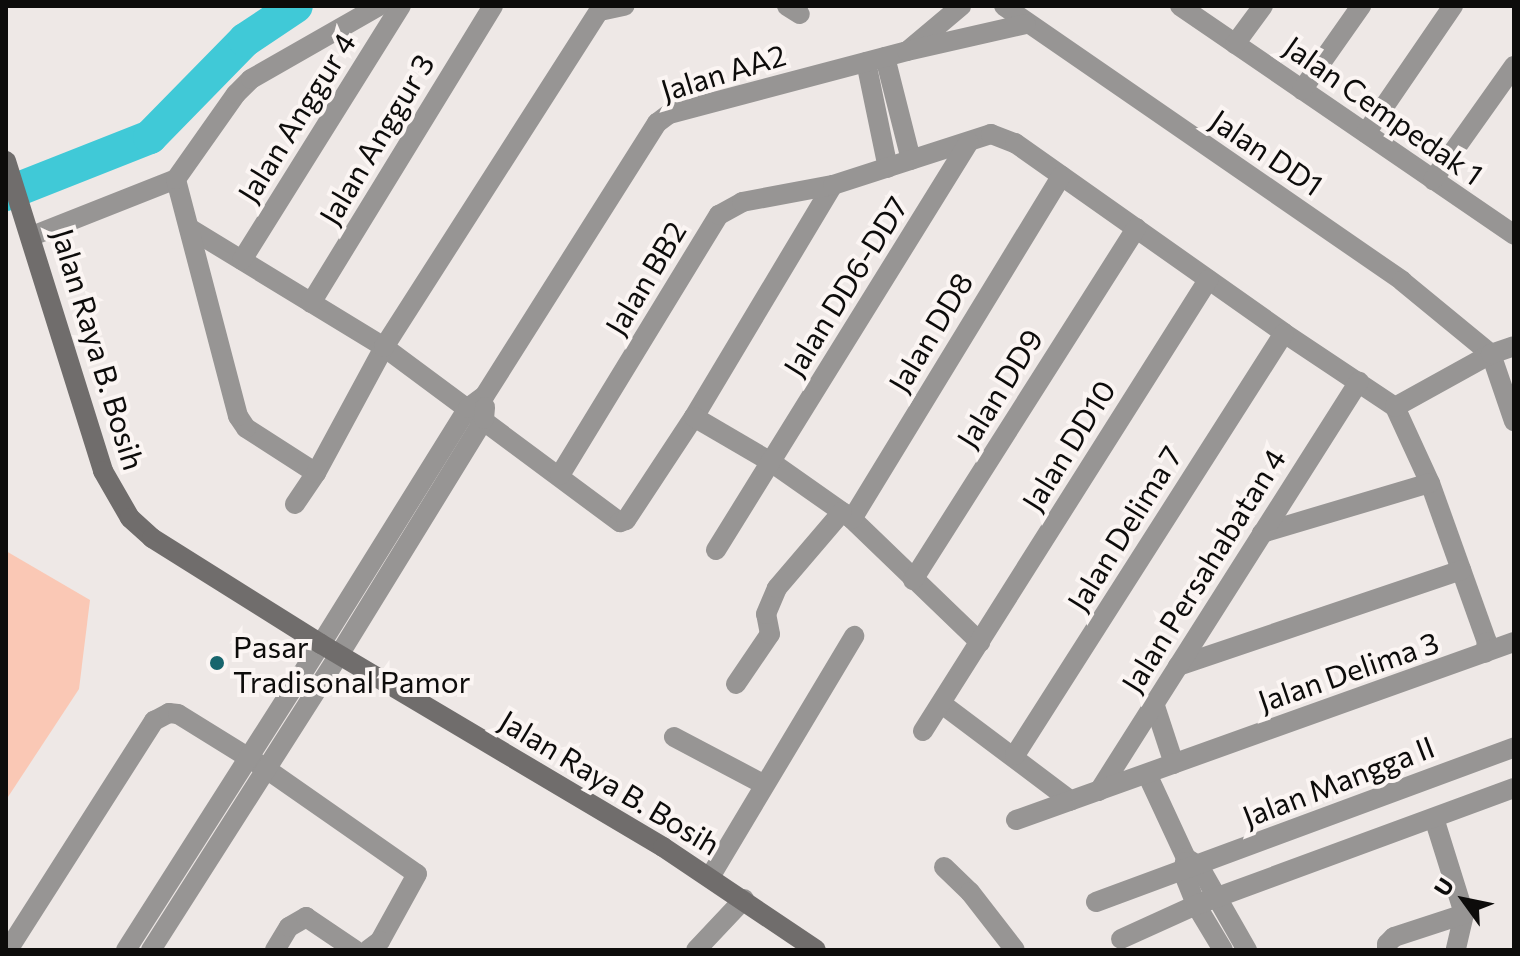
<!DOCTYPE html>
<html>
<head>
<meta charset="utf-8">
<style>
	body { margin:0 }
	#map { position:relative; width:1520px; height:956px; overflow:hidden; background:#eee8e6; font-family:Commissioner,sans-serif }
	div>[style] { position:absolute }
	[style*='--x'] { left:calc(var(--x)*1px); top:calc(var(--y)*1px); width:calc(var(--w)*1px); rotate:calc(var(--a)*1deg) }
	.green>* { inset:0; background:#fac8b5 }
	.river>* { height:34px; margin:-17px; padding:0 17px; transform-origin:17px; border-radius:17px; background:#40c9d7 }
	.minor>* { height:20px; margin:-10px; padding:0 10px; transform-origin:10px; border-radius:10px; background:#979594 }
	.tertiary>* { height:20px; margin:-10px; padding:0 10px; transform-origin:10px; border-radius:10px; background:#979594 }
	.secondary>* { height:20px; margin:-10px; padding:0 10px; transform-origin:10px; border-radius:10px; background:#706d6c }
	.dots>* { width:22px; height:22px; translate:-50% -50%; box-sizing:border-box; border:4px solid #fbf5f3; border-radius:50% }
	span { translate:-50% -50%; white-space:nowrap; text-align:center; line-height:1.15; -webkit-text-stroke:8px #fbf5f3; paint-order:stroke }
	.street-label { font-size:30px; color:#0d0c0b }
	.poi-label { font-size:30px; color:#0d0c0b }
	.left { translate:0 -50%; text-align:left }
	.frame { position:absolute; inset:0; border:8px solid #0d0c0b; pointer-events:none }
	.north { position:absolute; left:1424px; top:860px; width:80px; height:80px; -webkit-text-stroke:6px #fbf5f3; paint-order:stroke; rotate:303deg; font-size:22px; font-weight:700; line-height:32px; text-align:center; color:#0d0c0b }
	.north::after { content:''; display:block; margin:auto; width:28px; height:36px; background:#0d0c0b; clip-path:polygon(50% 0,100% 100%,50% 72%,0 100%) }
</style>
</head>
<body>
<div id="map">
	<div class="green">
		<div style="clip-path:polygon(6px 551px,90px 600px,79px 689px,6px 800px)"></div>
	</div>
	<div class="river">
		<div style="--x:6;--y:194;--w:155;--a:-21.6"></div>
		<div style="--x:150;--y:137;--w:136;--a:-45.6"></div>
		<div style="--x:245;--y:40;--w:61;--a:-33.7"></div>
	</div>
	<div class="minor">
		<div style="--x:787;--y:6;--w:15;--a:32"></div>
		<div style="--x:1004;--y:6;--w:484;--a:34.6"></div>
		<div style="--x:1402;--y:281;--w:115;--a:39.4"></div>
		<div style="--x:1491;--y:354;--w:71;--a:71.1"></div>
		<div style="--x:1180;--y:6;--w:405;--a:34.4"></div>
		<div style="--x:600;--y:11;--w:25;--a:-12"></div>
		<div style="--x:1235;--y:44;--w:47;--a:-53.6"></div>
		<div style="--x:910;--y:49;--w:67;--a:-40.1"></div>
		<div style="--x:885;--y:57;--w:106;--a:75.8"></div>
		<div style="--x:866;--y:62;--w:108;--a:78.3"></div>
		<div style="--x:1302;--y:90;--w:103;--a:-54.9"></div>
		<div style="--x:1366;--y:133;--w:154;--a:-55.6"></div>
		<div style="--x:1433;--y:180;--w:140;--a:-54.6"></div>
		<div style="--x:189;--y:228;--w:228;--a:31.4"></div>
		<div style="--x:384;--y:347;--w:294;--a:36.6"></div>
		<div style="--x:620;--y:522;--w:6;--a:-18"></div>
		<div style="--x:626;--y:520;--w:123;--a:-56.6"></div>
		<div style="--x:694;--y:417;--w:270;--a:-59.1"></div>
		<div style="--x:32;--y:236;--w:155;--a:-21.6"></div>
		<div style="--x:242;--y:260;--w:300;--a:-58"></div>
		<div style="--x:311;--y:303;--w:348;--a:-58.5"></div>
		<div style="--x:1395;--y:407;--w:84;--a:65.3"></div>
		<div style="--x:1430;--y:483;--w:169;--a:70.3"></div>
		<div style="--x:1487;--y:642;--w:11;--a:100"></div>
		<div style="--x:694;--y:417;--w:89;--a:30.3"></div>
		<div style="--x:771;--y:462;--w:99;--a:35.1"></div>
		<div style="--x:852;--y:519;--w:178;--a:43.9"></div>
		<div style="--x:316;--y:473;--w:83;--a:-147.3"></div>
		<div style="--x:246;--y:428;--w:14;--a:-124"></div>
		<div style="--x:238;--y:416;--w:245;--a:-104.7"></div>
		<div style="--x:176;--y:179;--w:104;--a:-54.8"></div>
		<div style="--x:236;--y:94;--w:21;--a:-45"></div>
		<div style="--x:251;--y:79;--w:147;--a:-29.7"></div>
		<div style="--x:560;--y:475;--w:305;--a:-58.6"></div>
		<div style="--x:719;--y:215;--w:26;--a:-29"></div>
		<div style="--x:742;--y:202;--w:93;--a:-10.6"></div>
		<div style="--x:833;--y:185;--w:166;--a:-17.9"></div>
		<div style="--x:991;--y:134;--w:26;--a:21"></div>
		<div style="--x:1015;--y:143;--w:329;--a:35.2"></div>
		<div style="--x:1284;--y:333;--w:133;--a:33.7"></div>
		<div style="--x:1395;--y:407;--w:110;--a:-28.9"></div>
		<div style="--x:1491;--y:354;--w:24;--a:-19"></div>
		<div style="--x:295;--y:504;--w:37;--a:-56"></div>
		<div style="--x:316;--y:473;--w:143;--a:-61.6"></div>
		<div style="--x:384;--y:347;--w:405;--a:-57.4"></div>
		<div style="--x:852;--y:519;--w:402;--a:-58.6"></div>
		<div style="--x:1262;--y:533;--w:175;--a:-16.6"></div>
		<div style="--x:716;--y:550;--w:480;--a:-58.2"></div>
		<div style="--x:913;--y:580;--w:417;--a:-57.6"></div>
		<div style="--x:321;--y:644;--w:278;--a:-58.1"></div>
		<div style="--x:468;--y:408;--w:21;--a:-37"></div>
		<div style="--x:485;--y:395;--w:322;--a:-57.7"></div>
		<div style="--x:657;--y:123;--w:15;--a:-37"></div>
		<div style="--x:669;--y:114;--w:246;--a:-14.8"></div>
		<div style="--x:907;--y:51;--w:122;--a:-12.8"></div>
		<div style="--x:339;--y:655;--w:277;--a:-58.4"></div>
		<div style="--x:484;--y:419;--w:12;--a:-85"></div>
		<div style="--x:1178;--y:666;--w:299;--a:-18.7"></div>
		<div style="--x:736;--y:684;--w:60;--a:-55.8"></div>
		<div style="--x:770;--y:634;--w:20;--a:-101"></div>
		<div style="--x:766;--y:614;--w:28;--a:-67"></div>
		<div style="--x:777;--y:588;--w:100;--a:-49.5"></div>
		<div style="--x:1154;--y:703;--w:64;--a:71.8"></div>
		<div style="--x:942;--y:704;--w:161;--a:36.9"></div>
		<div style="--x:923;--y:731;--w:534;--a:-57.71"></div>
		<div style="--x:674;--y:737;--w:101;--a:27.8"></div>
		<div style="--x:1015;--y:755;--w:500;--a:-57.48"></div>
		<div style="--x:1147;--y:774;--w:93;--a:65.1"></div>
		<div style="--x:1186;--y:858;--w:15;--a:32"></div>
		<div style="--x:1199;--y:866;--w:97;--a:60.3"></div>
		<div style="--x:1099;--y:791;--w:485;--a:-57.6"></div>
		<div style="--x:1434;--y:818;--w:101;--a:72.6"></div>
		<div style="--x:1464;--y:914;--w:37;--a:103"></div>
		<div style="--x:1016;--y:820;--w:529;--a:-19.67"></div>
		<div style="--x:1185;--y:862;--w:10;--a:101"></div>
		<div style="--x:1183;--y:872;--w:35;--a:68"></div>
		<div style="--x:1196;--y:905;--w:52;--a:59"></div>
		<div style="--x:944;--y:867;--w:36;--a:44"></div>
		<div style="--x:970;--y:892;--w:73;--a:52.2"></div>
		<div style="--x:710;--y:877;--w:281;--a:-59.1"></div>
		<div style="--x:1096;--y:902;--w:446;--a:-20.3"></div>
		<div style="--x:1121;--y:939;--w:82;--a:-24.4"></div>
		<div style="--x:1196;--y:905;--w:339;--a:-20.2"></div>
		<div style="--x:8;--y:950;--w:272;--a:-57.5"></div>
		<div style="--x:154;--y:721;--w:17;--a:-28"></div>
		<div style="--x:169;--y:713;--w:9;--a:6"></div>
		<div style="--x:178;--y:714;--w:102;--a:31.8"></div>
		<div style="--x:265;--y:768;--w:185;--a:34.9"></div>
		<div style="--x:417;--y:874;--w:77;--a:118.9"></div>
		<div style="--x:380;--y:941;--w:15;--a:143"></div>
		<div style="--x:275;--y:950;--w:27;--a:-59"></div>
		<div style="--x:289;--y:927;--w:20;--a:-30"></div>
		<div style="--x:306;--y:917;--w:59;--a:34"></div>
		<div style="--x:696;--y:950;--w:70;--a:-46.7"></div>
		<div style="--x:1387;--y:950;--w:6;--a:-90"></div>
		<div style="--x:1387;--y:944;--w:10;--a:-45"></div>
		<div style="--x:1394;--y:937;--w:74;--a:-18.2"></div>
	</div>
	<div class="tertiary">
		<div style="--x:126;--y:950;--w:363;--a:-57.5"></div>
		<div style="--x:151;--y:950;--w:350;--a:-57.5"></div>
	</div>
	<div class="secondary">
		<div style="--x:6;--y:161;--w:325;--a:72.6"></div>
		<div style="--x:103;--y:471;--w:54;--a:60.1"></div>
		<div style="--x:130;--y:518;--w:30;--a:42"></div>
		<div style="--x:152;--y:538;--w:199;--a:32.1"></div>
		<div style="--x:321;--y:644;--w:398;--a:30.7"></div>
		<div style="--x:663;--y:847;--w:184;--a:33.9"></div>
	</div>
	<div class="dots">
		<div style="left:217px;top:663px;background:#18656d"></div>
	</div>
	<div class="street-label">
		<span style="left:723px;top:72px;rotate:-17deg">Jalan AA2</span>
		<span style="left:1384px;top:110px;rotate:35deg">Jalan Cempedak 1</span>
		<span style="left:296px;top:117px;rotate:-58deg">Jalan Anggur 4</span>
		<span style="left:376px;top:139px;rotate:-59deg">Jalan Anggur 3</span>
		<span style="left:1267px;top:152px;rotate:34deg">Jalan DD1</span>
		<span style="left:645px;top:278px;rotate:-59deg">Jalan BB2</span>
		<span style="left:845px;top:286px;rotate:-58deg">Jalan DD6-DD7</span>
		<span style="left:930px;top:332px;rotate:-59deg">Jalan DD8</span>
		<span style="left:99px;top:349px;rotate:73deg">Jalan Raya B. Bosih</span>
		<span style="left:999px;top:388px;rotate:-58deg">Jalan DD9</span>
		<span style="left:1068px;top:445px;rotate:-58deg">Jalan DD10</span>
		<span style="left:1124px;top:528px;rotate:-58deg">Jalan Delima 7</span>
		<span style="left:1203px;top:570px;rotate:-58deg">Jalan Persahabatan 4</span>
		<span style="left:1348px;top:671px;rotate:-19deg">Jalan Delima 3</span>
		<span style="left:1338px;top:781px;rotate:-21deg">Jalan Mangga II</span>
		<span style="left:610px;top:782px;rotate:31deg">Jalan Raya B. Bosih</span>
	</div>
	<div class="poi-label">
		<span class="left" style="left:233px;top:663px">Pasar<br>Tradisonal Pamor</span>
	</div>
	<div class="frame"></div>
	<div class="north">U</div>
</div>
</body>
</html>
